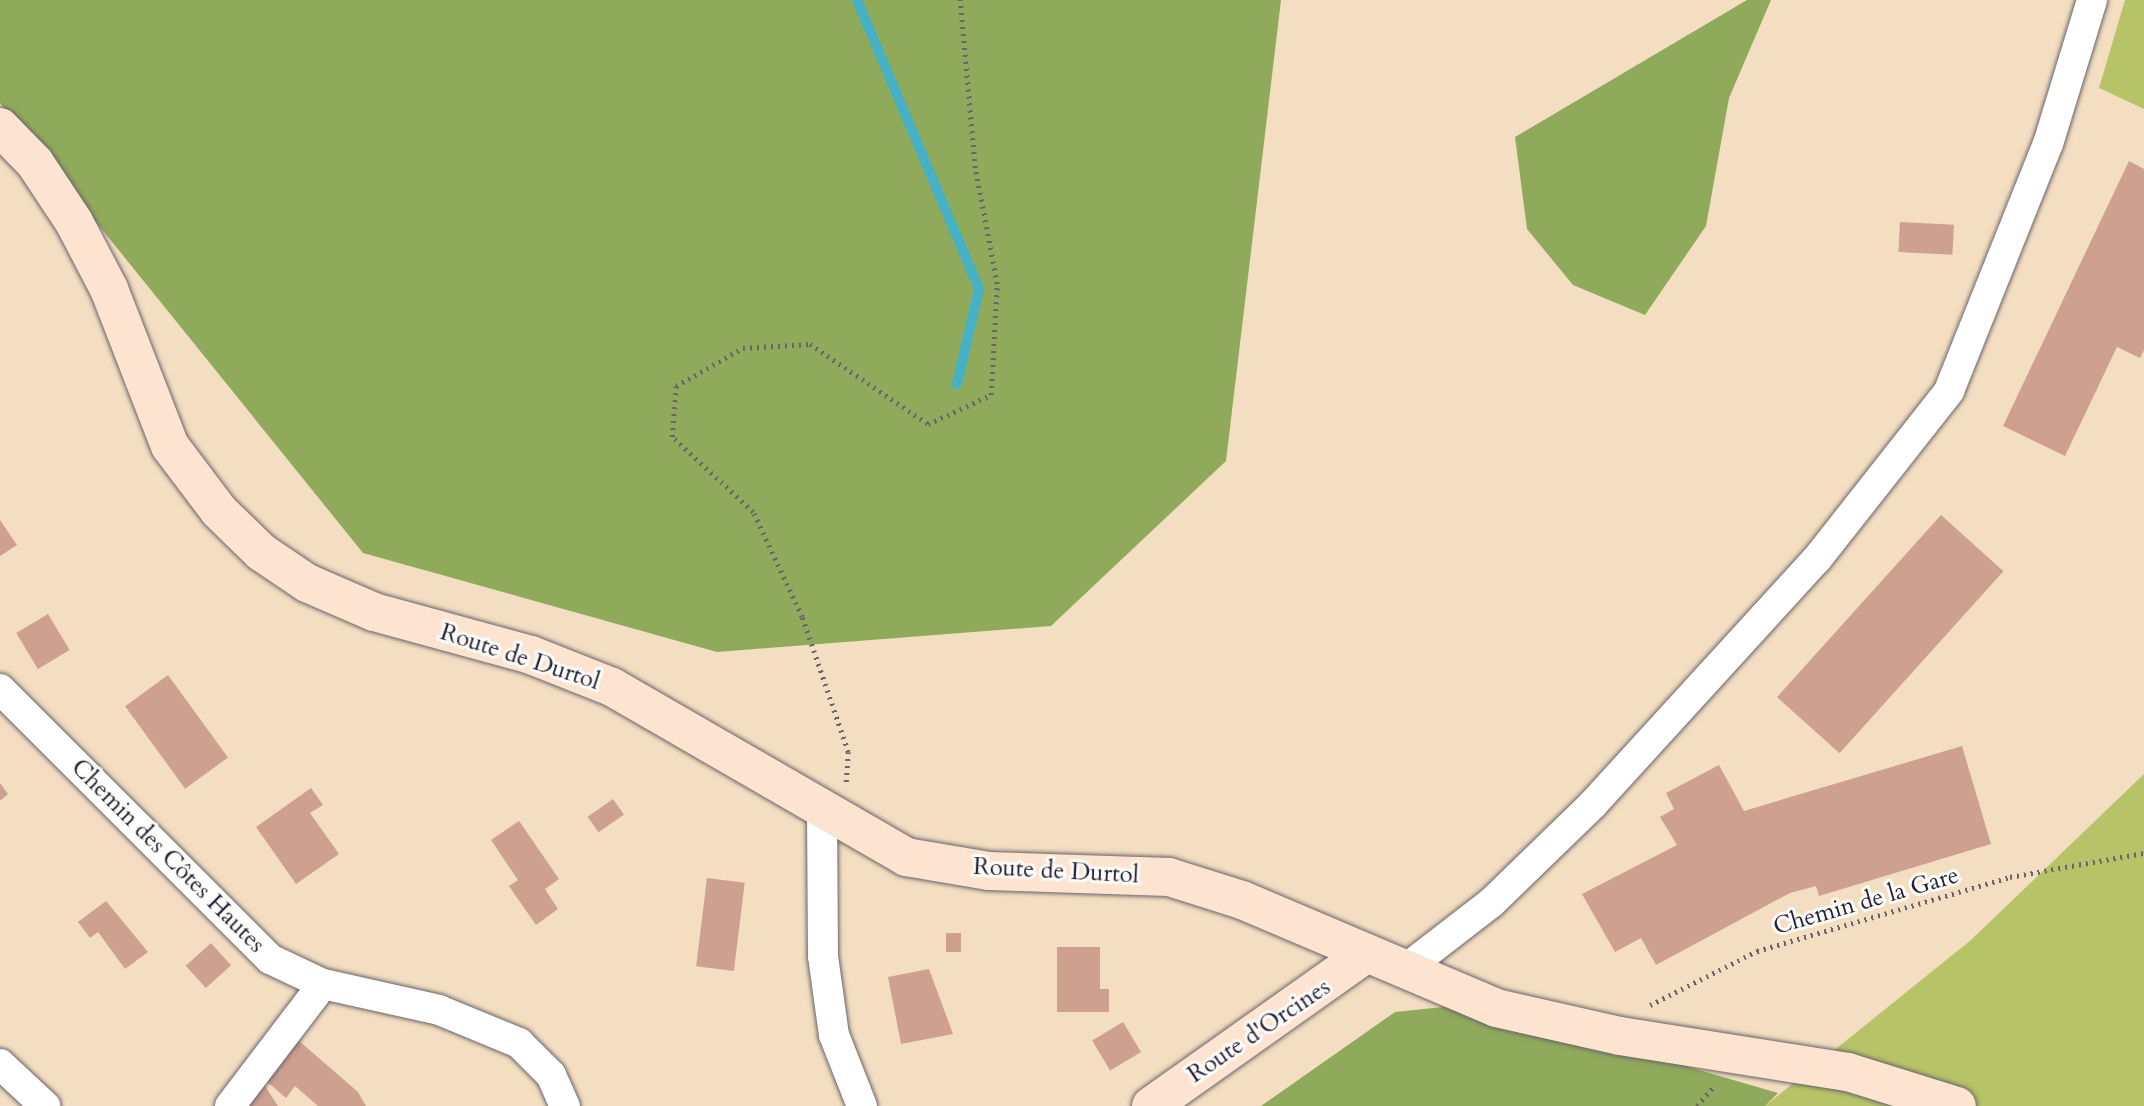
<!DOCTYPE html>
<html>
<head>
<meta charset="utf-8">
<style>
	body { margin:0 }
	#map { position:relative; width:2144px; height:1106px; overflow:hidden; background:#f3dec1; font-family:Cardo,serif }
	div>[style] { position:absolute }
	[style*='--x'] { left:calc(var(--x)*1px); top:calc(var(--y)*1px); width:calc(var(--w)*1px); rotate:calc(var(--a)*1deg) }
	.green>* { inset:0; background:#b6c467 }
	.forest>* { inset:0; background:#90aa5c }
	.stream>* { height:10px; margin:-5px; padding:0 5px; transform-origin:5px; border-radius:5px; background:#46b0c5 }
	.building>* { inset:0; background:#cea08f; transform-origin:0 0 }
	.path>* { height:4.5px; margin-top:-2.25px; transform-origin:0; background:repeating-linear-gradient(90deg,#6b646a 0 2px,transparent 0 7px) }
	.roads { filter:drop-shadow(0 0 2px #6b646a) drop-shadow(0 0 2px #6b646a) }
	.street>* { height:30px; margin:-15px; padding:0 15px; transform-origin:15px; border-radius:15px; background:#fff }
	.secondary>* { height:38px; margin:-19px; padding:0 19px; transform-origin:19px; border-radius:19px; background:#fde4d1 }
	span { translate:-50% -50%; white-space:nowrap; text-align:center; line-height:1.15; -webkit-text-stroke:6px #fdfcf7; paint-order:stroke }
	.street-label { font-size:24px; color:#22223b }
</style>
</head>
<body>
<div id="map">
	<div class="green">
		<div style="clip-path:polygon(2125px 0,2144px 0,2144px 109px,2099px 88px)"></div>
		<div style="clip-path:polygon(2144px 774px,2144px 1106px,1765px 1106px,1971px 940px)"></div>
	</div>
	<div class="forest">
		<div style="clip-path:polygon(0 0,1281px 0,1226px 461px,1051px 626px,717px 652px,363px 553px,0 103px)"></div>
		<div style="clip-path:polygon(1747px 0,1771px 0,1729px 98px,1706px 226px,1645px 315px,1573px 285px,1527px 229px,1515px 137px)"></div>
		<div style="clip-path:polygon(1472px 1004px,1778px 1093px,1765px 1106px,1261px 1106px,1395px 1012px)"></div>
	</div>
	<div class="stream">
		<div style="--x:857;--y:0;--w:314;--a:67.1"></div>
		<div style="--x:979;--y:289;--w:98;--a:103"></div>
	</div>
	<div class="building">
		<div style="clip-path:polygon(2129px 161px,2144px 169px,2144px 350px,2140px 358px,2117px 347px,2065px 456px,2003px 426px)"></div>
		<div style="left:1900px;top:222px;width:54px;height:30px;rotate:3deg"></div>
		<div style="left:1941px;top:515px;width:84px;height:245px;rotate:42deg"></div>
		<div style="clip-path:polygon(0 520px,17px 545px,0 556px)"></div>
		<div style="left:48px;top:614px;width:42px;height:37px;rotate:59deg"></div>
		<div style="left:168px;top:675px;width:102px;height:53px;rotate:54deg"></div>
		<div style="clip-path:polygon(1962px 746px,1991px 844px,1819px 896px,1816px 886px,1790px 893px,1656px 965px,1641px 938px,1615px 952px,1582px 894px,1677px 845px,1660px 817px,1674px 809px,1666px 793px,1719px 765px,1744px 811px)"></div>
		<div style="clip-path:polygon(0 783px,8px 794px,0 801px)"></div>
		<div style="clip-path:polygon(311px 788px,323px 805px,310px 813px,339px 854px,296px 884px,256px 827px)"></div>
		<div style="left:613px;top:799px;width:19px;height:31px;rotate:55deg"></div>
		<div style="clip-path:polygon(519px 821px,559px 879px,545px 889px,558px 909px,536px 925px,509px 886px,518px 880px,491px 840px)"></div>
		<div style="left:707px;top:878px;width:38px;height:89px;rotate:7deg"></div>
		<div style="clip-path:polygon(106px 901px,148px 952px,125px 969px,98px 932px,90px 938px,78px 922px)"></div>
		<div style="left:946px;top:933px;width:15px;height:19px"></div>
		<div style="left:211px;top:943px;width:30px;height:34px;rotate:48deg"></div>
		<div style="clip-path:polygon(1057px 947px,1100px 947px,1100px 989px,1109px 989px,1109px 1012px,1057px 1012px)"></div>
		<div style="clip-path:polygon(929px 969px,953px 1034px,901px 1044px,888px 977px)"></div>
		<div style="left:1123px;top:1022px;width:35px;height:36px;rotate:59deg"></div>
		<div style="clip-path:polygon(298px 1040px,358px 1092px,366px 1106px,318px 1106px,295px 1086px,286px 1098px,265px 1080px)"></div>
		<div style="clip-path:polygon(263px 1083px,278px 1106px,246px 1106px)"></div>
	</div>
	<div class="path">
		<div style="--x:846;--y:782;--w:30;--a:-86"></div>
		<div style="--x:848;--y:752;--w:143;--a:-108.8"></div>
		<div style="--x:802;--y:617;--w:116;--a:-115"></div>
		<div style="--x:753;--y:512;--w:110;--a:-137.2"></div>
		<div style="--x:672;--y:437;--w:51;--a:-85.5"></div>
		<div style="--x:676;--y:386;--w:77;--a:-29.6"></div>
		<div style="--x:743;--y:348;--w:67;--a:-3.4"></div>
		<div style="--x:810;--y:344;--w:143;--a:34.1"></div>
		<div style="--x:928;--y:424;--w:69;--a:-24.7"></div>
		<div style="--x:991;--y:395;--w:111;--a:-86.9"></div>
		<div style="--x:997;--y:284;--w:118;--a:-100.7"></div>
		<div style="--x:975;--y:168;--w:169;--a:-95.1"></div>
		<div style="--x:1650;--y:1005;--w:120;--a:-26.8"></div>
		<div style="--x:1757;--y:951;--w:264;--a:-16.3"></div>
		<div style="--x:2010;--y:877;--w:136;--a:-10.2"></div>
		<div style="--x:1697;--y:1106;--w:26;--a:-50"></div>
	</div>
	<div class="roads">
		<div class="street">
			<div style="--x:0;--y:689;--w:382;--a:45"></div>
			<div style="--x:270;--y:959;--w:59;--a:25.3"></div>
			<div style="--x:323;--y:984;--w:119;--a:12.6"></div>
			<div style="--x:439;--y:1010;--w:87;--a:22.4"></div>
			<div style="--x:519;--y:1043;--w:45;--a:45"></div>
			<div style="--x:551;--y:1075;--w:34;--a:66"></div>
			<div style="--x:822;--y:812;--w:144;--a:89.6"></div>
			<div style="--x:823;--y:956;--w:80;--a:82.1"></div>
			<div style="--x:834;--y:1035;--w:76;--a:68.5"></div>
			<div style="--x:1403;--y:971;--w:111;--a:-37.7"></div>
			<div style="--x:1491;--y:903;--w:142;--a:-44.1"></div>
			<div style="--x:1593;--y:804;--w:332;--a:-47.6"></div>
			<div style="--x:1817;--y:559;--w:214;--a:-51.8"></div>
			<div style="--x:1949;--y:391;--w:266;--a:-68.2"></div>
			<div style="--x:2048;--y:144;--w:151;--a:-73"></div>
			<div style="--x:0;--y:1064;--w:62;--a:43"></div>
			<div style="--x:230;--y:1106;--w:153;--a:-52.7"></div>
		</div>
		<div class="secondary">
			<div style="--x:0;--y:127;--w:50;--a:45.8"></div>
			<div style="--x:35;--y:163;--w:71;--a:56.5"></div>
			<div style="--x:74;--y:222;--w:76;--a:62.4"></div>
			<div style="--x:109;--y:289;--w:168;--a:68.8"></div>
			<div style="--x:170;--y:446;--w:81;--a:53"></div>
			<div style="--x:219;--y:511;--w:59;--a:44.3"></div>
			<div style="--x:261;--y:552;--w:55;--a:34"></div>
			<div style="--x:307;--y:583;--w:73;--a:23.4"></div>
			<div style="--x:374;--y:612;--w:163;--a:15.3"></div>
			<div style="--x:531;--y:655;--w:87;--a:21.6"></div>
			<div style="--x:612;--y:687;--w:340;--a:30"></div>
			<div style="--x:906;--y:857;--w:84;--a:9.6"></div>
			<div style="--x:989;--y:871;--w:180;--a:1.9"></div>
			<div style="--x:1169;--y:877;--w:77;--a:17.5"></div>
			<div style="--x:1242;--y:900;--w:276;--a:23"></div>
			<div style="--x:1496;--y:1008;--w:127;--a:12.7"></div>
			<div style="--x:1620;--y:1036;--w:231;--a:9"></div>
			<div style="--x:1848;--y:1072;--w:114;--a:17.3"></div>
			<div style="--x:1151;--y:1106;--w:263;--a:-35.3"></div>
		</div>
	</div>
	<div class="street-label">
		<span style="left:520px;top:657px;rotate:18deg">Route de Durtol</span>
		<span style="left:168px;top:856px;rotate:45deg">Chemin des Côtes Hautes</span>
		<span style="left:1056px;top:871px;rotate:3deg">Route de Durtol</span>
		<span style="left:1866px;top:901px;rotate:-16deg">Chemin de la Gare</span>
		<span style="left:1259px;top:1031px;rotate:-34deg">Route d'Orcines</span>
	</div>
</div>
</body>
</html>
